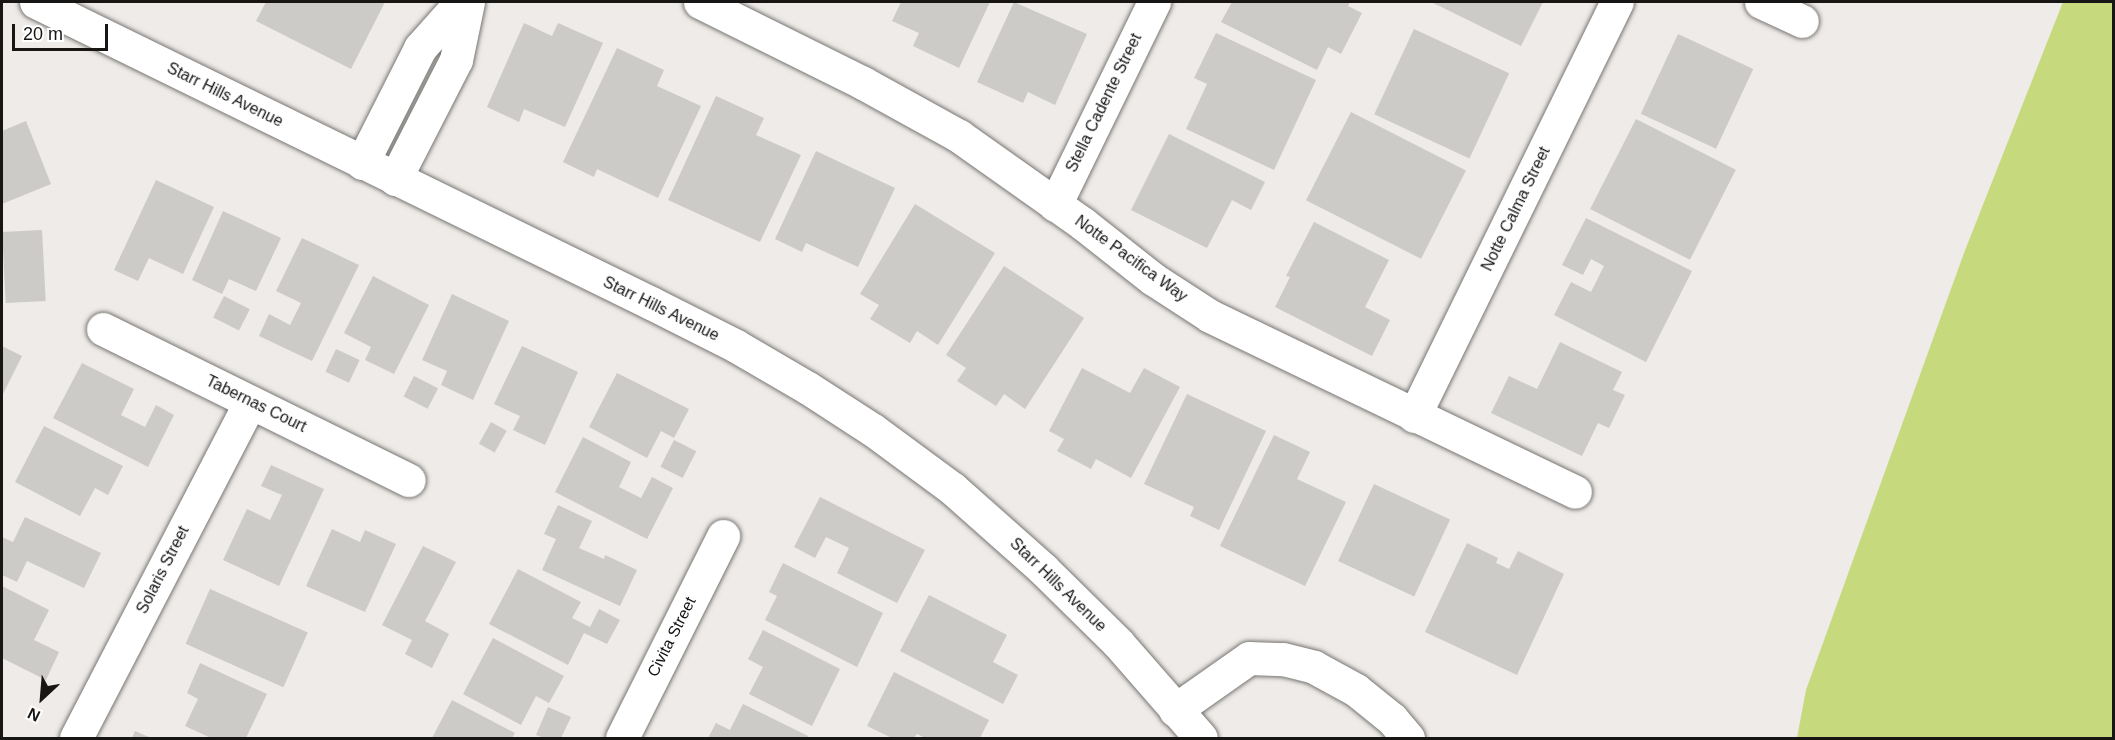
<!DOCTYPE html>
<html>
<head>
<meta charset="utf-8">
<style>
	body { margin:0 }
	#map { position:relative; width:2115px; height:740px; overflow:hidden; background:#eeebe8; font-family:Helvetica,sans-serif }
	div>[style] { position:absolute }
	[style*='--x'] { left:calc(var(--x)*1px); top:calc(var(--y)*1px); width:calc(var(--w)*1px); rotate:calc(var(--a)*1deg) }
	.water>* { inset:0; background:#c6d97d }
	.building>* { inset:0; background:#cccbc7; transform-origin:0 0 }
	.roads { filter:drop-shadow(0 0 2px #787673) drop-shadow(0 0 2px #787673) }
	.minor>* { height:33px; margin:-16.5px; padding:0 16.5px; transform-origin:16.5px; border-radius:16.5px; background:#fff }
	span { translate:-50% -50%; white-space:nowrap; text-align:center; line-height:1.15; -webkit-text-stroke:6px #fff; paint-order:stroke }
	.street-label { font-size:16px; color:#171615 }
	.frame { position:absolute; inset:0; border:3px solid #171615; pointer-events:none }
	.north { position:absolute; left:12px; top:668px; width:60px; height:60px; -webkit-text-stroke:4px #fff; paint-order:stroke; rotate:206deg; font-size:16px; font-weight:700; line-height:24px; text-align:center; color:#171615 }
	.north::after { content:''; display:block; margin:auto; width:21px; height:27px; background:#171615; clip-path:polygon(50% 0,100% 100%,50% 72%,0 100%) }
	.scale { position:absolute; left:12px; top:24px; width:96px; height:27px; box-sizing:border-box; border:3px solid #171615; border-top:0; padding-left:8px; font-size:18px; line-height:21px; white-space:nowrap; color:#171615; -webkit-text-stroke:4px #fff; paint-order:stroke }
</style>
</head>
<body>
<div id="map">
	<div class="water">
		<div style="clip-path:polygon(2063px 2px,2113px 2px,2113px 738px,1797px 738px,1806px 690px,1964px 253px)"></div>
	</div>
	<div class="building">
		<div style="clip-path:polygon(266px 2px,385px 2px,351px 69px,256px 21px)"></div>
		<div style="clip-path:polygon(901px 2px,990px 2px,959px 68px,913px 46px,919px 33px,892px 21px)"></div>
		<div style="clip-path:polygon(1014px 2px,1087px 34px,1055px 105px,1028px 92px,1023px 103px,977px 82px)"></div>
		<div style="clip-path:polygon(1232px 2px,1350px 2px,1348px 6px,1362px 13px,1341px 54px,1328px 47px,1317px 70px,1221px 22px)"></div>
		<div style="clip-path:polygon(1431px 2px,1543px 2px,1521px 46px)"></div>
		<div style="clip-path:polygon(524px 23px,552px 36px,558px 23px,603px 43px,565px 127px,524px 109px,519px 122px,487px 107px)"></div>
		<div style="left:1414px;top:29px;width:105px;height:94px;rotate:25deg"></div>
		<div style="clip-path:polygon(1216px 33px,1316px 80px,1274px 170px,1186px 129px,1207px 84px,1194px 78px)"></div>
		<div style="left:1678px;top:34px;width:83px;height:88px;rotate:25deg"></div>
		<div style="clip-path:polygon(617px 48px,664px 70px,657px 86px,701px 106px,658px 198px,597px 169px,594px 177px,563px 162px)"></div>
		<div style="clip-path:polygon(716px 96px,764px 118px,756px 135px,801px 155px,760px 242px,668px 200px)"></div>
		<div style="left:1351px;top:112px;width:129px;height:99px;rotate:27deg"></div>
		<div style="left:1636px;top:119px;width:112px;height:101px;rotate:27deg"></div>
		<div style="clip-path:polygon(26px 121px,51px 184px,2px 204px,2px 131px)"></div>
		<div style="clip-path:polygon(1169px 134px,1265px 182px,1251px 210px,1232px 200px,1207px 248px,1131px 210px)"></div>
		<div style="clip-path:polygon(816px 151px,895px 188px,858px 267px,806px 243px,802px 252px,775px 239px)"></div>
		<div style="clip-path:polygon(156px 180px,214px 207px,183px 274px,149px 258px,138px 281px,114px 270px)"></div>
		<div style="clip-path:polygon(915px 204px,995px 253px,938px 345px,917px 331px,910px 343px,870px 319px,879px 305px,860px 294px)"></div>
		<div style="clip-path:polygon(223px 211px,281px 238px,256px 291px,229px 279px,222px 294px,192px 280px)"></div>
		<div style="clip-path:polygon(1586px 218px,1692px 271px,1646px 362px,1554px 315px,1571px 282px,1591px 292px,1604px 266px,1591px 259px,1583px 275px,1562px 265px)"></div>
		<div style="clip-path:polygon(1314px 222px,1389px 260px,1365px 307px,1390px 320px,1372px 356px,1275px 307px,1290px 277px,1286px 276px)"></div>
		<div style="left:42px;top:230px;width:71px;height:40px;rotate:87deg"></div>
		<div style="clip-path:polygon(302px 238px,359px 265px,312px 361px,259px 336px,269px 314px,290px 325px,301px 303px,276px 291px)"></div>
		<div style="clip-path:polygon(1004px 266px,1084px 318px,1025px 409px,1004px 394px,996px 406px,957px 381px,966px 368px,946px 355px)"></div>
		<div style="clip-path:polygon(373px 276px,429px 305px,394px 374px,365px 360px,371px 347px,344px 333px)"></div>
		<div style="clip-path:polygon(452px 294px,509px 321px,473px 400px,441px 385px,447px 371px,422px 360px)"></div>
		<div style="left:224px;top:296px;width:29px;height:24px;rotate:27deg"></div>
		<div style="clip-path:polygon(1560px 342px,1622px 372px,1613px 390px,1625px 395px,1609px 428px,1598px 423px,1582px 456px,1491px 413px,1509px 376px,1537px 389px)"></div>
		<div style="clip-path:polygon(2px 346px,22px 356px,2px 396px)"></div>
		<div style="clip-path:polygon(522px 346px,578px 372px,545px 445px,513px 430px,520px 416px,494px 404px)"></div>
		<div style="left:336px;top:349px;width:26px;height:25px;rotate:25deg"></div>
		<div style="clip-path:polygon(82px 363px,134px 389px,121px 415px,145px 427px,156px 405px,174px 415px,148px 467px,53px 418px)"></div>
		<div style="clip-path:polygon(1082px 368px,1130px 393px,1144px 368px,1180px 387px,1131px 478px,1096px 459px,1091px 469px,1057px 451px,1064px 439px,1049px 431px)"></div>
		<div style="clip-path:polygon(617px 373px,689px 409px,674px 438px,661px 431px,647px 458px,589px 427px)"></div>
		<div style="left:414px;top:376px;width:27px;height:23px;rotate:27deg"></div>
		<div style="clip-path:polygon(1187px 394px,1266px 431px,1219px 530px,1190px 516px,1194px 507px,1144px 484px)"></div>
		<div style="left:491px;top:422px;width:18px;height:25px;rotate:29deg"></div>
		<div style="clip-path:polygon(44px 426px,123px 466px,108px 495px,95px 488px,80px 516px,15px 482px)"></div>
		<div style="clip-path:polygon(1274px 435px,1310px 452px,1297px 479px,1346px 502px,1305px 586px,1220px 546px)"></div>
		<div style="clip-path:polygon(583px 437px,631px 462px,619px 487px,641px 498px,652px 477px,673px 488px,647px 539px,555px 492px)"></div>
		<div style="left:674px;top:440px;width:25px;height:30px;rotate:27deg"></div>
		<div style="clip-path:polygon(271px 465px,324px 489px,279px 586px,223px 560px,247px 509px,270px 520px,282px 495px,261px 486px)"></div>
		<div style="left:1374px;top:484px;width:84px;height:85px;rotate:25deg"></div>
		<div style="clip-path:polygon(820px 497px,925px 550px,897px 603px,837px 573px,849px 548px,826px 537px,815px 558px,794px 547px)"></div>
		<div style="clip-path:polygon(558px 505px,592px 521px,579px 548px,604px 559px,605px 555px,637px 570px,620px 606px,542px 570px,556px 539px,544px 534px)"></div>
		<div style="clip-path:polygon(25px 517px,101px 553px,84px 588px,27px 561px,17px 582px,2px 575px,2px 537px,13px 542px)"></div>
		<div style="clip-path:polygon(332px 529px,360px 542px,365px 530px,396px 544px,365px 612px,306px 586px)"></div>
		<div style="clip-path:polygon(1467px 543px,1498px 558px,1496px 563px,1509px 569px,1518px 551px,1564px 574px,1517px 675px,1425px 632px)"></div>
		<div style="clip-path:polygon(423px 546px,456px 562px,425px 621px,449px 634px,432px 668px,405px 654px,412px 640px,382px 625px)"></div>
		<div style="clip-path:polygon(783px 563px,883px 613px,857px 667px,765px 620px,777px 596px,769px 592px)"></div>
		<div style="clip-path:polygon(518px 569px,581px 602px,572px 618px,590px 627px,599px 609px,620px 620px,607px 644px,584px 633px,568px 665px,489px 624px)"></div>
		<div style="clip-path:polygon(2px 586px,49px 610px,34px 640px,59px 652px,46px 680px,2px 658px)"></div>
		<div style="left:210px;top:589px;width:107px;height:60px;rotate:24deg"></div>
		<div style="clip-path:polygon(929px 595px,1007px 635px,993px 662px,1018px 675px,1003px 704px,900px 651px)"></div>
		<div style="clip-path:polygon(763px 630px,840px 669px,812px 726px,749px 694px,763px 667px,748px 659px)"></div>
		<div style="clip-path:polygon(493px 638px,564px 676px,549px 703px,536px 696px,521px 725px,463px 694px)"></div>
		<div style="clip-path:polygon(200px 663px,267px 694px,246px 738px,211px 738px,185px 726px,198px 699px,187px 693px)"></div>
		<div style="clip-path:polygon(894px 672px,989px 720px,980px 738px,925px 738px,917px 734px,914px 738px,892px 738px,867px 726px)"></div>
		<div style="clip-path:polygon(452px 700px,515px 733px,512px 738px,432px 738px)"></div>
		<div style="clip-path:polygon(743px 704px,808px 736px,807px 738px,708px 738px,716px 723px,730px 730px)"></div>
		<div style="clip-path:polygon(548px 707px,571px 717px,561px 738px,544px 738px,536px 735px)"></div>
		<div style="clip-path:polygon(135px 731px,151px 738px,132px 738px)"></div>
	</div>
	<div class="roads">
		<div class="minor">
			<div style="--x:36;--y:2;--w:685;--a:26.08"></div>
			<div style="--x:651;--y:303;--w:95;--a:26.8"></div>
			<div style="--x:736;--y:346;--w:83;--a:30.3"></div>
			<div style="--x:808;--y:388;--w:77;--a:32.9"></div>
			<div style="--x:873;--y:430;--w:99;--a:36.4"></div>
			<div style="--x:953;--y:489;--w:120;--a:41.6"></div>
			<div style="--x:1043;--y:569;--w:105;--a:44.6"></div>
			<div style="--x:1118;--y:643;--w:126;--a:48.9"></div>
			<div style="--x:700;--y:2;--w:182;--a:26.4"></div>
			<div style="--x:863;--y:83;--w:110;--a:28.9"></div>
			<div style="--x:959;--y:136;--w:151;--a:35.3"></div>
			<div style="--x:1082;--y:223;--w:90;--a:38.3"></div>
			<div style="--x:1153;--y:279;--w:68;--a:33"></div>
			<div style="--x:1210;--y:316;--w:405;--a:25.7"></div>
			<div style="--x:1761;--y:2;--w:45;--a:24.9"></div>
			<div style="--x:362;--y:163;--w:129;--a:-63.2"></div>
			<div style="--x:420;--y:48;--w:62;--a:-48.3"></div>
			<div style="--x:395;--y:179;--w:134;--a:-62.9"></div>
			<div style="--x:456;--y:60;--w:59;--a:-78.3"></div>
			<div style="--x:1055;--y:205;--w:226;--a:-64"></div>
			<div style="--x:103;--y:329;--w:341;--a:26.3"></div>
			<div style="--x:1414;--y:416;--w:461;--a:-63.9"></div>
			<div style="--x:1175;--y:710;--w:90;--a:-35.1"></div>
			<div style="--x:1249;--y:658;--w:34;--a:2"></div>
			<div style="--x:1283;--y:659;--w:32;--a:14"></div>
			<div style="--x:1314;--y:667;--w:48;--a:28.7"></div>
			<div style="--x:1356;--y:690;--w:46;--a:38.9"></div>
			<div style="--x:1392;--y:719;--w:25;--a:50"></div>
			<div style="--x:76;--y:738;--w:378;--a:-62.6"></div>
			<div style="--x:622;--y:738;--w:226;--a:-63.4"></div>
		</div>
	</div>
	<div class="street-label">
		<span style="left:225px;top:95px;rotate:26deg">Starr Hills Avenue</span>
		<span style="left:1104px;top:103px;rotate:-64deg">Stella Cadente Street</span>
		<span style="left:1516px;top:209px;rotate:-64deg">Notte Calma Street</span>
		<span style="left:1131px;top:259px;rotate:36deg">Notte Pacifica Way</span>
		<span style="left:661px;top:309px;rotate:26deg">Starr Hills Avenue</span>
		<span style="left:256px;top:404px;rotate:26deg">Tabernas Court</span>
		<span style="left:163px;top:570px;rotate:-63deg">Solaris Street</span>
		<span style="left:1058px;top:585px;rotate:44deg">Starr Hills Avenue</span>
		<span style="left:672px;top:637px;rotate:-63deg">Civita Street</span>
	</div>
	<div class="frame"></div>
	<div class="north">N</div>
	<div class="scale">20 m</div>
</div>
</body>
</html>
